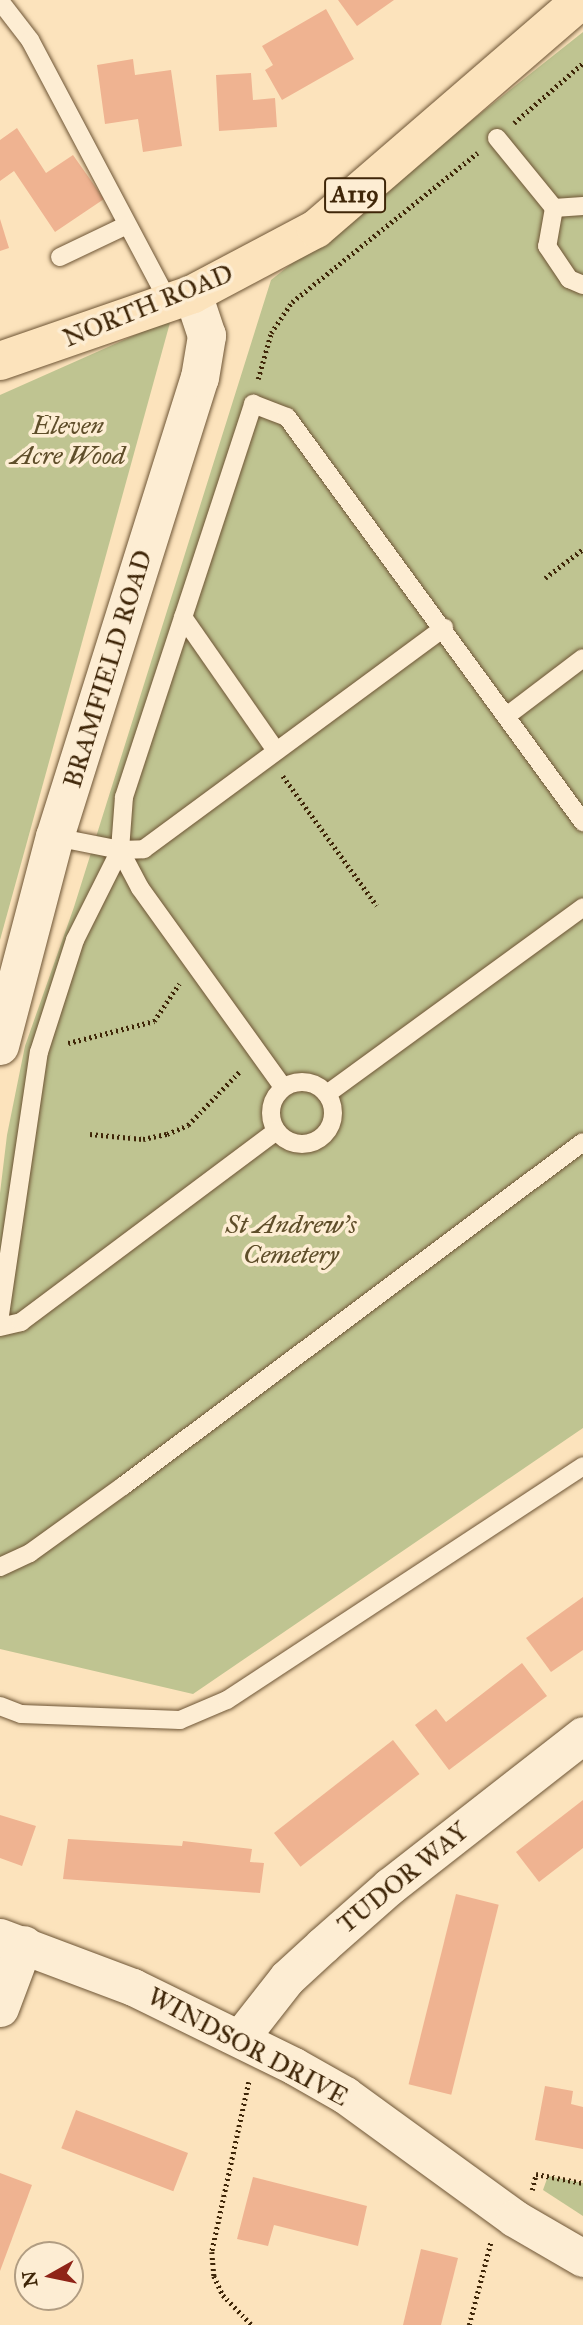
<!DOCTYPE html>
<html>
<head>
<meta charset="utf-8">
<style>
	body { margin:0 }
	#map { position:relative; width:583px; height:2325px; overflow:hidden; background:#fce3bc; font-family:"IM FELL Great Primer",serif }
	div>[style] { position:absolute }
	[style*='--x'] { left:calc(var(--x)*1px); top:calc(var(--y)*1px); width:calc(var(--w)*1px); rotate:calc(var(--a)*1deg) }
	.green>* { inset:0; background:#bfc491 }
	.building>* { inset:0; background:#efb391; transform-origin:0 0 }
	.path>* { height:4.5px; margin-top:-2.25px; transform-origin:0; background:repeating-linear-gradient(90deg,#3f2608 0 2px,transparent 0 5.5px) }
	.roads { filter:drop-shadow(0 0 2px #6e5535) drop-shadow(0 0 2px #6e5535) }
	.lane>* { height:18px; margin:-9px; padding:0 9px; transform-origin:9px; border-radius:9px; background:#fdedd3 }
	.lane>.ring { margin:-9px; padding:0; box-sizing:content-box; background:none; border:18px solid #fdedd3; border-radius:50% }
	.street>* { height:37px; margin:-18.5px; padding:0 18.5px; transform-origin:18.5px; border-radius:18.5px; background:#fdedd3 }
	.secondary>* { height:38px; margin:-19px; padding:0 19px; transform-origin:19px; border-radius:19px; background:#fdedd3 }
	.primary>* { height:38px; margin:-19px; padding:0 19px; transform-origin:19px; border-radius:19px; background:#fce3bc }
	span { translate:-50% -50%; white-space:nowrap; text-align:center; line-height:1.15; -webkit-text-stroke:7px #fdedd3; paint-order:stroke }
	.shield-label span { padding:2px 5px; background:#fdedd3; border:2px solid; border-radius:5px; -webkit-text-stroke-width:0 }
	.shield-label { font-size:24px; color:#3f2608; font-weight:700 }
	.street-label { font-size:26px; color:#3f2608 }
	.park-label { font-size:26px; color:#5f4e2a; font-style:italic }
	.north { position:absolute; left:14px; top:2241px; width:70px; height:70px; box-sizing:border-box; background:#fdedd3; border:2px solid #b19d82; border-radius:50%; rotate:261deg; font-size:19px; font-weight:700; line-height:28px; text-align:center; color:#3f2608 }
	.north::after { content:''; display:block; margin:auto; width:24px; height:32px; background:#8f2418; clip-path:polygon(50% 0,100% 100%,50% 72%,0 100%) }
</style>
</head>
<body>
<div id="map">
	<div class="green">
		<div style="clip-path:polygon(583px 32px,583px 1428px,193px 1694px,0 1649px,0 1193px,7px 1135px,25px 1046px,74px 907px,271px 280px)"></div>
		<div style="clip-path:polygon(171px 319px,0 940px,0 395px)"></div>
		<div style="clip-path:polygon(548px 2176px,583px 2183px,583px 2216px,543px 2190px)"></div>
	</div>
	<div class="building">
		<div style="clip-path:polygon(338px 0,394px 0,357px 26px)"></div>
		<div style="clip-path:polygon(326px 9px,354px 59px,282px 100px,265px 70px,273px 65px,262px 46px)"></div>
		<div style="clip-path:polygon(133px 59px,135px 75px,171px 70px,182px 146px,143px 152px,138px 119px,105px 124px,97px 65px)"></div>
		<div style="clip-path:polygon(251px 73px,253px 100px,275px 98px,277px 127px,219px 131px,216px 75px)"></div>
		<div style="clip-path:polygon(17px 128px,46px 173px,73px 155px,104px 199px,55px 232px,14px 171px,0 181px,0 140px)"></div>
		<div style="clip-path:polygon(0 219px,9px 248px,0 251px)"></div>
		<div style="clip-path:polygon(583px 1597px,583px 1650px,551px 1672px,526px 1638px)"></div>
		<div style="clip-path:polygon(522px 1663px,547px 1696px,449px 1770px,415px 1725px,436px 1709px,446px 1722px)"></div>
		<div style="left:393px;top:1740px;width:43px;height:151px;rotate:52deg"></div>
		<div style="clip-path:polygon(583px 1800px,583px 1848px,539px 1882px,516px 1852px)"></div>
		<div style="clip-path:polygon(0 1815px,36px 1826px,22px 1866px,0 1858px)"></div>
		<div style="clip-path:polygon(68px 1839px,182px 1846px,183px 1841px,252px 1849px,250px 1862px,264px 1863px,260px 1893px,63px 1879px)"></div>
		<div style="left:456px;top:1894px;width:44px;height:196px;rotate:14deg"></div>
		<div style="clip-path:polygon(545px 2086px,573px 2091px,571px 2104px,583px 2107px,583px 2149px,535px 2140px)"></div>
		<div style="left:76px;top:2110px;width:120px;height:41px;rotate:21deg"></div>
		<div style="clip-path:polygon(0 2173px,32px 2185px,0 2271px)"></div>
		<div style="clip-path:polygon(253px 2177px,367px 2206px,358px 2246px,274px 2225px,268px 2246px,237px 2239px)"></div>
		<div style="clip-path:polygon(421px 2249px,458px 2258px,441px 2325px,403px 2325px)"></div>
	</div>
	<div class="path">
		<div style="--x:514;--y:123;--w:91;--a:-41"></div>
		<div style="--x:258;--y:379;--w:48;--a:-74.2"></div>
		<div style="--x:271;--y:333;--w:37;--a:-56"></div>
		<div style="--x:292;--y:302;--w:238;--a:-38.8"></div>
		<div style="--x:545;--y:578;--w:48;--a:-37.3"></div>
		<div style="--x:283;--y:776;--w:160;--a:54.1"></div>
		<div style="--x:68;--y:1043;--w:89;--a:-14.3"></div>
		<div style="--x:154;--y:1021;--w:45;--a:-56"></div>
		<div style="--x:90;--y:1134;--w:53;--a:5.4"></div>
		<div style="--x:143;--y:1139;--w:25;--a:-12"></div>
		<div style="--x:167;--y:1134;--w:23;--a:-23"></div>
		<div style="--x:188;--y:1125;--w:76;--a:-46.1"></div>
		<div style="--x:249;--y:2082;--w:174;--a:102.3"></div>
		<div style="--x:212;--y:2252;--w:24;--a:85"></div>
		<div style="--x:214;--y:2276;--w:21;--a:65"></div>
		<div style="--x:223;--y:2295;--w:42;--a:46"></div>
		<div style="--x:532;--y:2190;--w:16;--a:-76"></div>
		<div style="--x:536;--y:2174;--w:48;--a:10.8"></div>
		<div style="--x:469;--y:2325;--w:87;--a:-75.3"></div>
	</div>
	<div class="roads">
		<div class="lane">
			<div style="--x:0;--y:1;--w:49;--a:52.4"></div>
			<div style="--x:30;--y:40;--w:297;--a:62.1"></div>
			<div style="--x:497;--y:138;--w:90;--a:50.8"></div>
			<div style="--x:554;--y:208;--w:39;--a:100"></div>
			<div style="--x:547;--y:246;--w:40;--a:56"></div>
			<div style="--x:569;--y:279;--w:15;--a:23"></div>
			<div style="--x:554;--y:208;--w:29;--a:-4"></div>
			<div style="--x:60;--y:257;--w:74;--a:-25.5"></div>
			<div style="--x:183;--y:617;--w:163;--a:55.2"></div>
			<div style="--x:508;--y:715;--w:94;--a:-37.2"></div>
			<div style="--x:55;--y:837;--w:66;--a:11.3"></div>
			<div style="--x:120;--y:850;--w:24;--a:-2"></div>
			<div style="--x:144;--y:849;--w:373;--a:-36.4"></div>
			<div class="ring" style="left:271px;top:1082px;width:44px;height:44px"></div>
			<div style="--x:283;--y:1087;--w:245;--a:-125.7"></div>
			<div style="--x:140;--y:888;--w:43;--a:-117.8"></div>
			<div style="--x:120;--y:850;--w:53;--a:-85.7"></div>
			<div style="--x:124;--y:797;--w:414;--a:-71.8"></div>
			<div style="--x:253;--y:404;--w:36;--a:21"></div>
			<div style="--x:287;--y:417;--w:502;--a:53.84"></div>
			<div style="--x:327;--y:1094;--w:317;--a:-36.1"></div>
			<div style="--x:0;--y:1315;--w:266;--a:-81.6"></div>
			<div style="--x:39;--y:1052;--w:118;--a:-72.2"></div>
			<div style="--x:75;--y:940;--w:101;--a:-63.4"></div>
			<div style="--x:0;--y:1327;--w:22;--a:-13"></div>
			<div style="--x:21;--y:1322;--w:319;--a:-36.8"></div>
			<div style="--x:0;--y:1567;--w:33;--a:-25"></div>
			<div style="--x:30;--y:1553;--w:115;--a:-35.8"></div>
			<div style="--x:123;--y:1486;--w:574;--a:-36.79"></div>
			<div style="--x:0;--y:1706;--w:22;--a:21"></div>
			<div style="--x:21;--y:1714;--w:159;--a:2.2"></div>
			<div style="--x:180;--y:1720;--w:51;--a:-23.1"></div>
			<div style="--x:227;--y:1700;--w:426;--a:-33.3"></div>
		</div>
		<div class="street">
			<div style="--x:0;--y:1937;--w:142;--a:20.6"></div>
			<div style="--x:133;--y:1987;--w:179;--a:26.1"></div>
			<div style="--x:294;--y:2066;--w:59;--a:29.6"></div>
			<div style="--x:345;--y:2095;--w:209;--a:36"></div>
			<div style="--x:514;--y:2218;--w:80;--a:30.1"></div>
			<div style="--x:0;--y:2008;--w:68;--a:-69.4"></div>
			<div style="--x:240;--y:2038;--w:76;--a:-51.9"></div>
			<div style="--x:287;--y:1978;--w:49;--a:-42.5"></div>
			<div style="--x:323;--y:1945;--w:89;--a:-41.4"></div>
			<div style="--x:390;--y:1886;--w:245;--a:-38"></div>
		</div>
		<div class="secondary">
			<div style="--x:0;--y:1046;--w:216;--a:-75.3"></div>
			<div style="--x:55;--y:837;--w:481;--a:-72.5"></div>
			<div style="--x:200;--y:378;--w:43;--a:-80.5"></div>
			<div style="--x:207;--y:336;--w:44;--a:-108.4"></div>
		</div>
		<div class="primary">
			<div style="--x:0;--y:361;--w:204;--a:-19.1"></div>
			<div style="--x:193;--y:294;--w:139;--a:-27.9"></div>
			<div style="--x:316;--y:229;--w:350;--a:-40.8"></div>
		</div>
	</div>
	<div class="shield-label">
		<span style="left:355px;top:195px">A119</span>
	</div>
	<div class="street-label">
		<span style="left:148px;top:306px;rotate:-22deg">NORTH ROAD</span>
		<span style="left:108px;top:669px;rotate:-73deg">BRAMFIELD ROAD</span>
		<span style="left:403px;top:1878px;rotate:-39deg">TUDOR WAY</span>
		<span style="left:248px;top:2047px;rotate:28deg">WINDSOR DRIVE</span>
	</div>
	<div class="park-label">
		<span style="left:68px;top:441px">Eleven<br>Acre Wood</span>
		<span style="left:291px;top:1240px">St Andrew's<br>Cemetery</span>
	</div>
	<div class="north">N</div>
</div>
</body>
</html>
